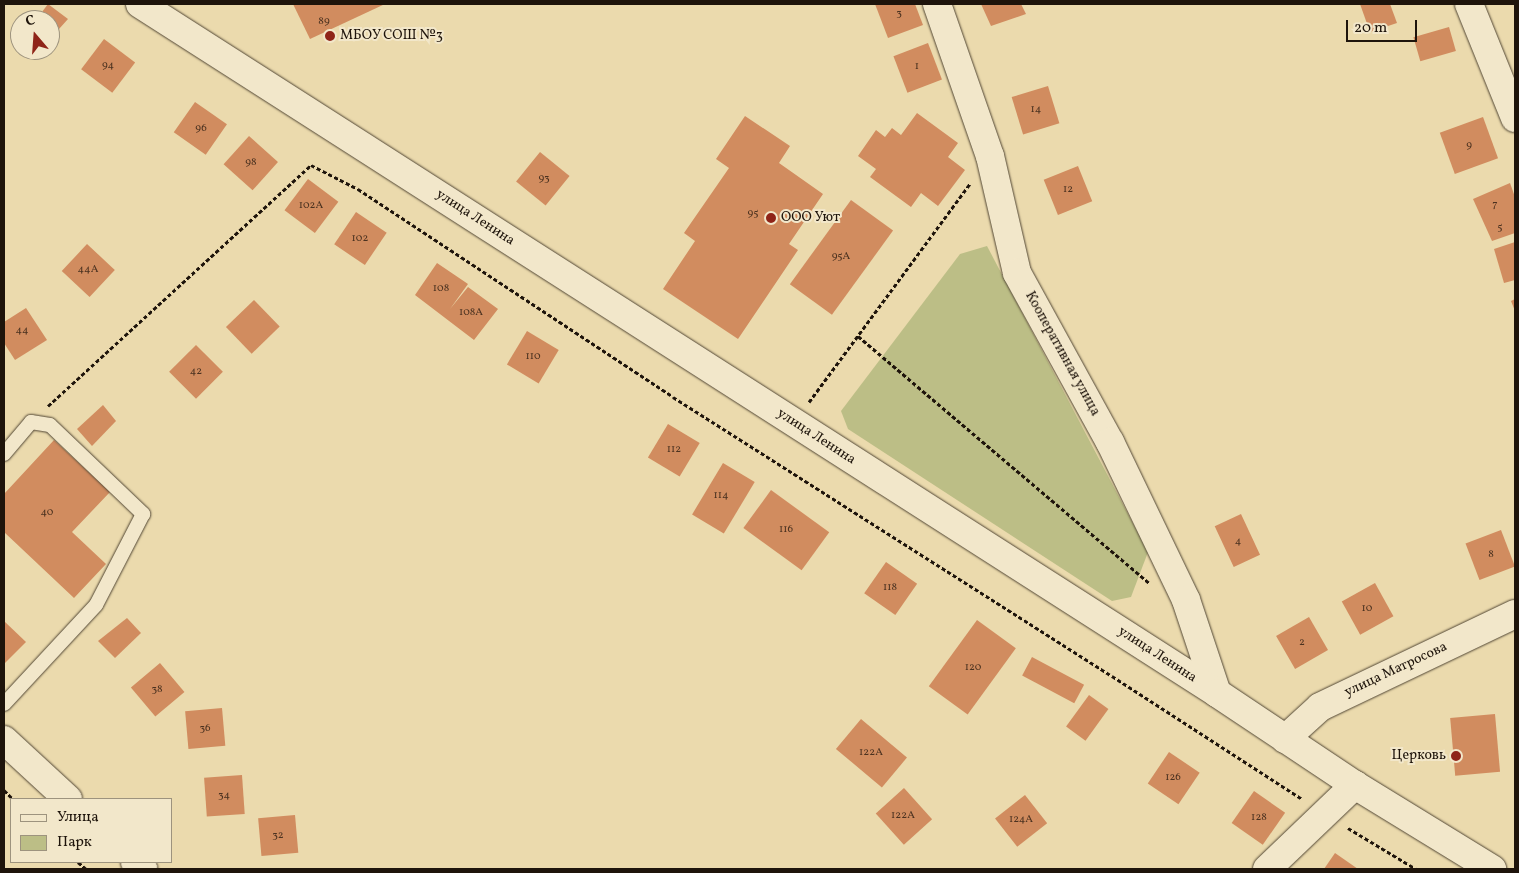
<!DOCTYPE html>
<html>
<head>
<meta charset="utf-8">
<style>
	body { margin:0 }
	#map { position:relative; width:1519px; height:873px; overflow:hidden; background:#ebdaad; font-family:Vollkorn,serif }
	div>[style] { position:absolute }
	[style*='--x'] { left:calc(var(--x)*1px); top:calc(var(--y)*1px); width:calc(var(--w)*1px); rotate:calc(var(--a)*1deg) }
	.green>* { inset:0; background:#bcbe86 }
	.building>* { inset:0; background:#d18c5f; transform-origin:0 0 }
	.path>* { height:3px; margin-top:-1.5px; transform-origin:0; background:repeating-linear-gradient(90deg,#1e140b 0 4px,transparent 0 6.5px) }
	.roads { filter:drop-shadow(0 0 1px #514634) drop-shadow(0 0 1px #514634) }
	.lane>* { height:14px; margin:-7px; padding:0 7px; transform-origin:7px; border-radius:7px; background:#f2e7ca }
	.street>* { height:28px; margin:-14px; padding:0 14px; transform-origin:14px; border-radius:14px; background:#f2e7ca }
	.secondary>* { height:28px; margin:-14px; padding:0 14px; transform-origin:14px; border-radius:14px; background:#f2e7ca }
	.dots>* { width:14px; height:14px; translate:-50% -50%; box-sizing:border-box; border:2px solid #f2e7ca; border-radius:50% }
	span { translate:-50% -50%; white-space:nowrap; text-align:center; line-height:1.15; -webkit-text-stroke:4px #f2e7ca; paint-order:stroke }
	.number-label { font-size:11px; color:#4b3220 }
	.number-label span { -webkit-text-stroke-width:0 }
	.poi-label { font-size:14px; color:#1e140b }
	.left { translate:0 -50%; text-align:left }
	.right { translate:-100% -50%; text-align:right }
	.street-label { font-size:14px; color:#1e140b }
	.frame { position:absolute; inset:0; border:5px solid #1e140b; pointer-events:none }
	.legend { position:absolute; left:10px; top:798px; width:162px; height:65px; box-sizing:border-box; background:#f2e7ca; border:1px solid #9d937e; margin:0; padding:6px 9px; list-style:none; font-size:15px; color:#1e140b }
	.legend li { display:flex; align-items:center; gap:10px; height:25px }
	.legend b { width:25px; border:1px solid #9d937e }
	.north { position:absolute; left:10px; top:10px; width:50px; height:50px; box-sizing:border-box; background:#f2e7ca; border:1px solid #9d937e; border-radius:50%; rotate:342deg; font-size:14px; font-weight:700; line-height:20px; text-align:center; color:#1e140b }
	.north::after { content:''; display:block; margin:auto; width:18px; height:22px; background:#8f2418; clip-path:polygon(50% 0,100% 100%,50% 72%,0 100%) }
	.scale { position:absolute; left:1346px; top:20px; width:71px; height:22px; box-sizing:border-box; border:2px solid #1e140b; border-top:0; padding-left:6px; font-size:15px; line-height:18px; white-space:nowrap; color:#1e140b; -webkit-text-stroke:4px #f2e7ca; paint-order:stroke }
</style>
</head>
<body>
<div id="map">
	<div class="green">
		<div style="clip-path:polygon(987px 246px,1148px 552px,1131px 597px,1112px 601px,848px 429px,841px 411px,960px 254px)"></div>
	</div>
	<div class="building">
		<div style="clip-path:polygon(48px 4px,68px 19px,50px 39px,50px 20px,36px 20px)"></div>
		<div style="clip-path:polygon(293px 4px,385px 4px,310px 39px)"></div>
		<div style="clip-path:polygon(875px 4px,915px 4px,923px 25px,888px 38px)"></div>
		<div style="clip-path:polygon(981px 4px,1021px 4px,1026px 14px,991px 26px)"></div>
		<div style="clip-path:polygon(1360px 4px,1390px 4px,1397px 23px,1370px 32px)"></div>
		<div style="left:1449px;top:27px;width:25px;height:37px;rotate:74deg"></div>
		<div style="left:104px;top:39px;width:39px;height:38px;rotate:37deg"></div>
		<div style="left:928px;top:43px;width:39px;height:37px;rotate:69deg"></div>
		<div style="left:1048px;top:86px;width:39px;height:38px;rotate:73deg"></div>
		<div style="left:195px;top:102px;width:39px;height:37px;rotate:35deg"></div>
		<div style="clip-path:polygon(917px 113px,958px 143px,948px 157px,965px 170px,938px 206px,921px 193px,911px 207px,870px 177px,876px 169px,858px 156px,876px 130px,885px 137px,892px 128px,901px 135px)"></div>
		<div style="clip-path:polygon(745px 116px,790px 146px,779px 163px,823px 194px,789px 244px,798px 250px,738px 339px,663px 289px,695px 241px,684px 233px,729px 168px,716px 159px)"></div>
		<div style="left:1483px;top:117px;width:44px;height:46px;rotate:70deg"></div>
		<div style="left:249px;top:136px;width:39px;height:38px;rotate:42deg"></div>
		<div style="left:540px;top:152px;width:38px;height:38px;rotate:39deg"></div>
		<div style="left:1078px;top:166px;width:38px;height:37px;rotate:68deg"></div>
		<div style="left:308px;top:179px;width:38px;height:39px;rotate:37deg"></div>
		<div style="clip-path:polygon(1510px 183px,1515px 197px,1515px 233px,1492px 241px,1473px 199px)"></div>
		<div style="left:851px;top:200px;width:52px;height:104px;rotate:36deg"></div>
		<div style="left:356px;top:212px;width:37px;height:39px;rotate:34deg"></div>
		<div style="clip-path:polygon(1515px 242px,1515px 280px,1504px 283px,1494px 249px)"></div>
		<div style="left:87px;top:244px;width:38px;height:37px;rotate:43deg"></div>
		<div style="clip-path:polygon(437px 263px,468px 284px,450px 309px,468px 287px,498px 309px,474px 340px,415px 295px)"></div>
		<div style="clip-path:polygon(1515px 299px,1515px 311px,1511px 301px)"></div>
		<div style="left:254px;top:300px;width:37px;height:39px;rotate:46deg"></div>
		<div style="clip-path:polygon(26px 308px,47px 340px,15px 360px,4px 343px,4px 322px)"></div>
		<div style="left:527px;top:331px;width:37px;height:39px;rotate:31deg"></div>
		<div style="left:196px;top:345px;width:38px;height:38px;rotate:45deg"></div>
		<div style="clip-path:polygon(103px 405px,116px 421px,92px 446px,77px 429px)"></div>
		<div style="left:668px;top:424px;width:37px;height:39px;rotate:31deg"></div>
		<div style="clip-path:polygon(54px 440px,110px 492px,72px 532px,106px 564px,74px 598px,4px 532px,4px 494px)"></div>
		<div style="left:723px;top:463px;width:37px;height:60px;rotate:31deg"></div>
		<div style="left:771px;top:490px;width:72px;height:47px;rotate:36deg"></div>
		<div style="left:1241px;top:514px;width:45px;height:29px;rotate:65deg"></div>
		<div style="left:1501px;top:530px;width:39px;height:38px;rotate:69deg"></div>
		<div style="left:886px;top:562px;width:38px;height:38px;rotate:35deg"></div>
		<div style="left:1375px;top:583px;width:38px;height:38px;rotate:61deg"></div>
		<div style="left:1309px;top:617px;width:38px;height:38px;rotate:60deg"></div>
		<div style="clip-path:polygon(127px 618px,141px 633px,115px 658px,98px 641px)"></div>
		<div style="left:977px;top:620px;width:48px;height:82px;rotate:36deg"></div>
		<div style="clip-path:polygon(4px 621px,26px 642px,5px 663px,4px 662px)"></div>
		<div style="left:1032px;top:657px;width:59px;height:21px;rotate:28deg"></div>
		<div style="left:160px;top:663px;width:38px;height:38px;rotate:50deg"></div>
		<div style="left:1089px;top:695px;width:24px;height:39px;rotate:36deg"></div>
		<div style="left:222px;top:708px;width:38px;height:37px;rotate:85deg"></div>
		<div style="left:1495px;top:714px;width:58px;height:45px;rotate:85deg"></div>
		<div style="left:861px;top:719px;width:60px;height:39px;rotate:40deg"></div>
		<div style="left:1169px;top:752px;width:37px;height:38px;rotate:34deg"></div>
		<div style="left:242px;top:775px;width:39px;height:38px;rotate:86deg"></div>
		<div style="left:904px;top:788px;width:42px;height:38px;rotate:48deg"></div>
		<div style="left:1254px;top:791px;width:38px;height:39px;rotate:35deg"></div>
		<div style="left:1025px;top:795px;width:36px;height:38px;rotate:52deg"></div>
		<div style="left:295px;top:815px;width:38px;height:37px;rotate:85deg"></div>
		<div style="clip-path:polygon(1335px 853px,1358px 869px,1324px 869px)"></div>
	</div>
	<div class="path">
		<div style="--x:858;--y:336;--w:382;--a:40.3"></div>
		<div style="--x:809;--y:402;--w:271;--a:-53.6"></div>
		<div style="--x:48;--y:406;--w:357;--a:-42.5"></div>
		<div style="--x:311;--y:165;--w:53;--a:27.1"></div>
		<div style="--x:358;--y:189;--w:377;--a:33.4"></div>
		<div style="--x:673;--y:397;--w:520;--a:32.44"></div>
		<div style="--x:1112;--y:676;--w:226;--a:32.9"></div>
		<div style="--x:4;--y:790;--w:13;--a:45"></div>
		<div style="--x:1348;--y:828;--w:79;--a:31.1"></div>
		<div style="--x:78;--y:862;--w:11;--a:41"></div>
	</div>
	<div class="roads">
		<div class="lane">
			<div style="--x:4;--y:454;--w:42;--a:-49.8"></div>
			<div style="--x:31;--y:422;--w:19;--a:9"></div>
			<div style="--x:50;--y:425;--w:129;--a:43.7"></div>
			<div style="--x:143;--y:514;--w:102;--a:117.3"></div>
			<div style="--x:96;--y:605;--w:135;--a:132.9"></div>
		</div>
		<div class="street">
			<div style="--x:937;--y:4;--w:161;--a:70.8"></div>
			<div style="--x:990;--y:156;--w:120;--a:77"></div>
			<div style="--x:1017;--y:273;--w:193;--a:61.2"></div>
			<div style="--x:1110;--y:442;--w:175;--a:64.3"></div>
			<div style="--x:1186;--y:600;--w:98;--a:71.6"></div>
			<div style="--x:1469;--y:4;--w:123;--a:68"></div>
			<div style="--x:1285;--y:739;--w:47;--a:-42.4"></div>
			<div style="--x:1320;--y:707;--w:216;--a:-25.5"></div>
		</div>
		<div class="secondary">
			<div style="--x:140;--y:4;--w:1279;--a:32.61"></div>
			<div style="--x:1217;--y:693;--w:166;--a:33.7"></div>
			<div style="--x:1355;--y:785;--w:161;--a:31.5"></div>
			<div style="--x:4;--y:740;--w:87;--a:42.7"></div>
			<div style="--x:135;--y:862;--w:11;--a:41"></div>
			<div style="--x:1267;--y:869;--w:122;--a:-43.7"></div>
		</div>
	</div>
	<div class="dots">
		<div style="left:330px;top:36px;background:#8f2418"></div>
		<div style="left:771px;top:218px;background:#8f2418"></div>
		<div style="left:1456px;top:756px;background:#8f2418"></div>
	</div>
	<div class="number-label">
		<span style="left:899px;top:14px">3</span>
		<span style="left:324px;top:22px">89</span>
		<span style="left:108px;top:66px">94</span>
		<span style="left:917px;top:67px">1</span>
		<span style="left:1036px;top:110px">14</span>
		<span style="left:201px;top:129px">96</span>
		<span style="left:1469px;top:146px">9</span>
		<span style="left:251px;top:163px">98</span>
		<span style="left:544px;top:179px">93</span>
		<span style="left:1068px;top:190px">12</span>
		<span style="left:1495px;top:205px">7</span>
		<span style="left:311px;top:206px">102А</span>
		<span style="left:753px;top:214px">95</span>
		<span style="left:1500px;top:228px">5</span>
		<span style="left:360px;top:239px">102</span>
		<span style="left:841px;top:257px">95А</span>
		<span style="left:88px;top:270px">44А</span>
		<span style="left:441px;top:289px">108</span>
		<span style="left:471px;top:313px">108А</span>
		<span style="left:22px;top:331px">44</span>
		<span style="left:533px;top:357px">110</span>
		<span style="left:196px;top:372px">42</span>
		<span style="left:674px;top:450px">112</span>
		<span style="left:721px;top:496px">114</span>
		<span style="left:47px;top:513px">40</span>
		<span style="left:786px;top:530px">116</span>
		<span style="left:1238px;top:542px">4</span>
		<span style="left:1491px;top:555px">8</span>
		<span style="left:890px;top:588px">118</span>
		<span style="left:1367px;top:609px">10</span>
		<span style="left:1302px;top:643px">2</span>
		<span style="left:973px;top:668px">120</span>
		<span style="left:157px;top:690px">38</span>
		<span style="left:205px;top:729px">36</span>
		<span style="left:871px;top:753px">122А</span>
		<span style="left:1173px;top:778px">126</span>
		<span style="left:224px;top:796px">34</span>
		<span style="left:903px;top:816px">122А</span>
		<span style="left:1259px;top:818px">128</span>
		<span style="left:1021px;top:820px">124А</span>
		<span style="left:278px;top:836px">32</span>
	</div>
	<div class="poi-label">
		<span class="left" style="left:340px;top:36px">МБОУ СОШ №3</span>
		<span class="left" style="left:781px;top:218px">ООО Уют</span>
		<span class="right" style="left:1446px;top:756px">Церковь</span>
	</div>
	<div class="street-label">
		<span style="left:475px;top:218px;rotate:33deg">улица Ленина</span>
		<span style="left:1062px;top:354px;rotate:61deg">Кооперативная улица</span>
		<span style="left:816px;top:437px;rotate:33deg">улица Ленина</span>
		<span style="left:1157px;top:655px;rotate:33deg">улица Ленина</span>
		<span style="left:1396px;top:670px;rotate:-25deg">улица Матросова</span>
	</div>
	<div class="frame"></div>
	<ul class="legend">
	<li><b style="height:6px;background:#f2e7ca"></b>Улица</li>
	<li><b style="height:14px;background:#bcbe86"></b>Парк</li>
	</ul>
	<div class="north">С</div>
	<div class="scale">20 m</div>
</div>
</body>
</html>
